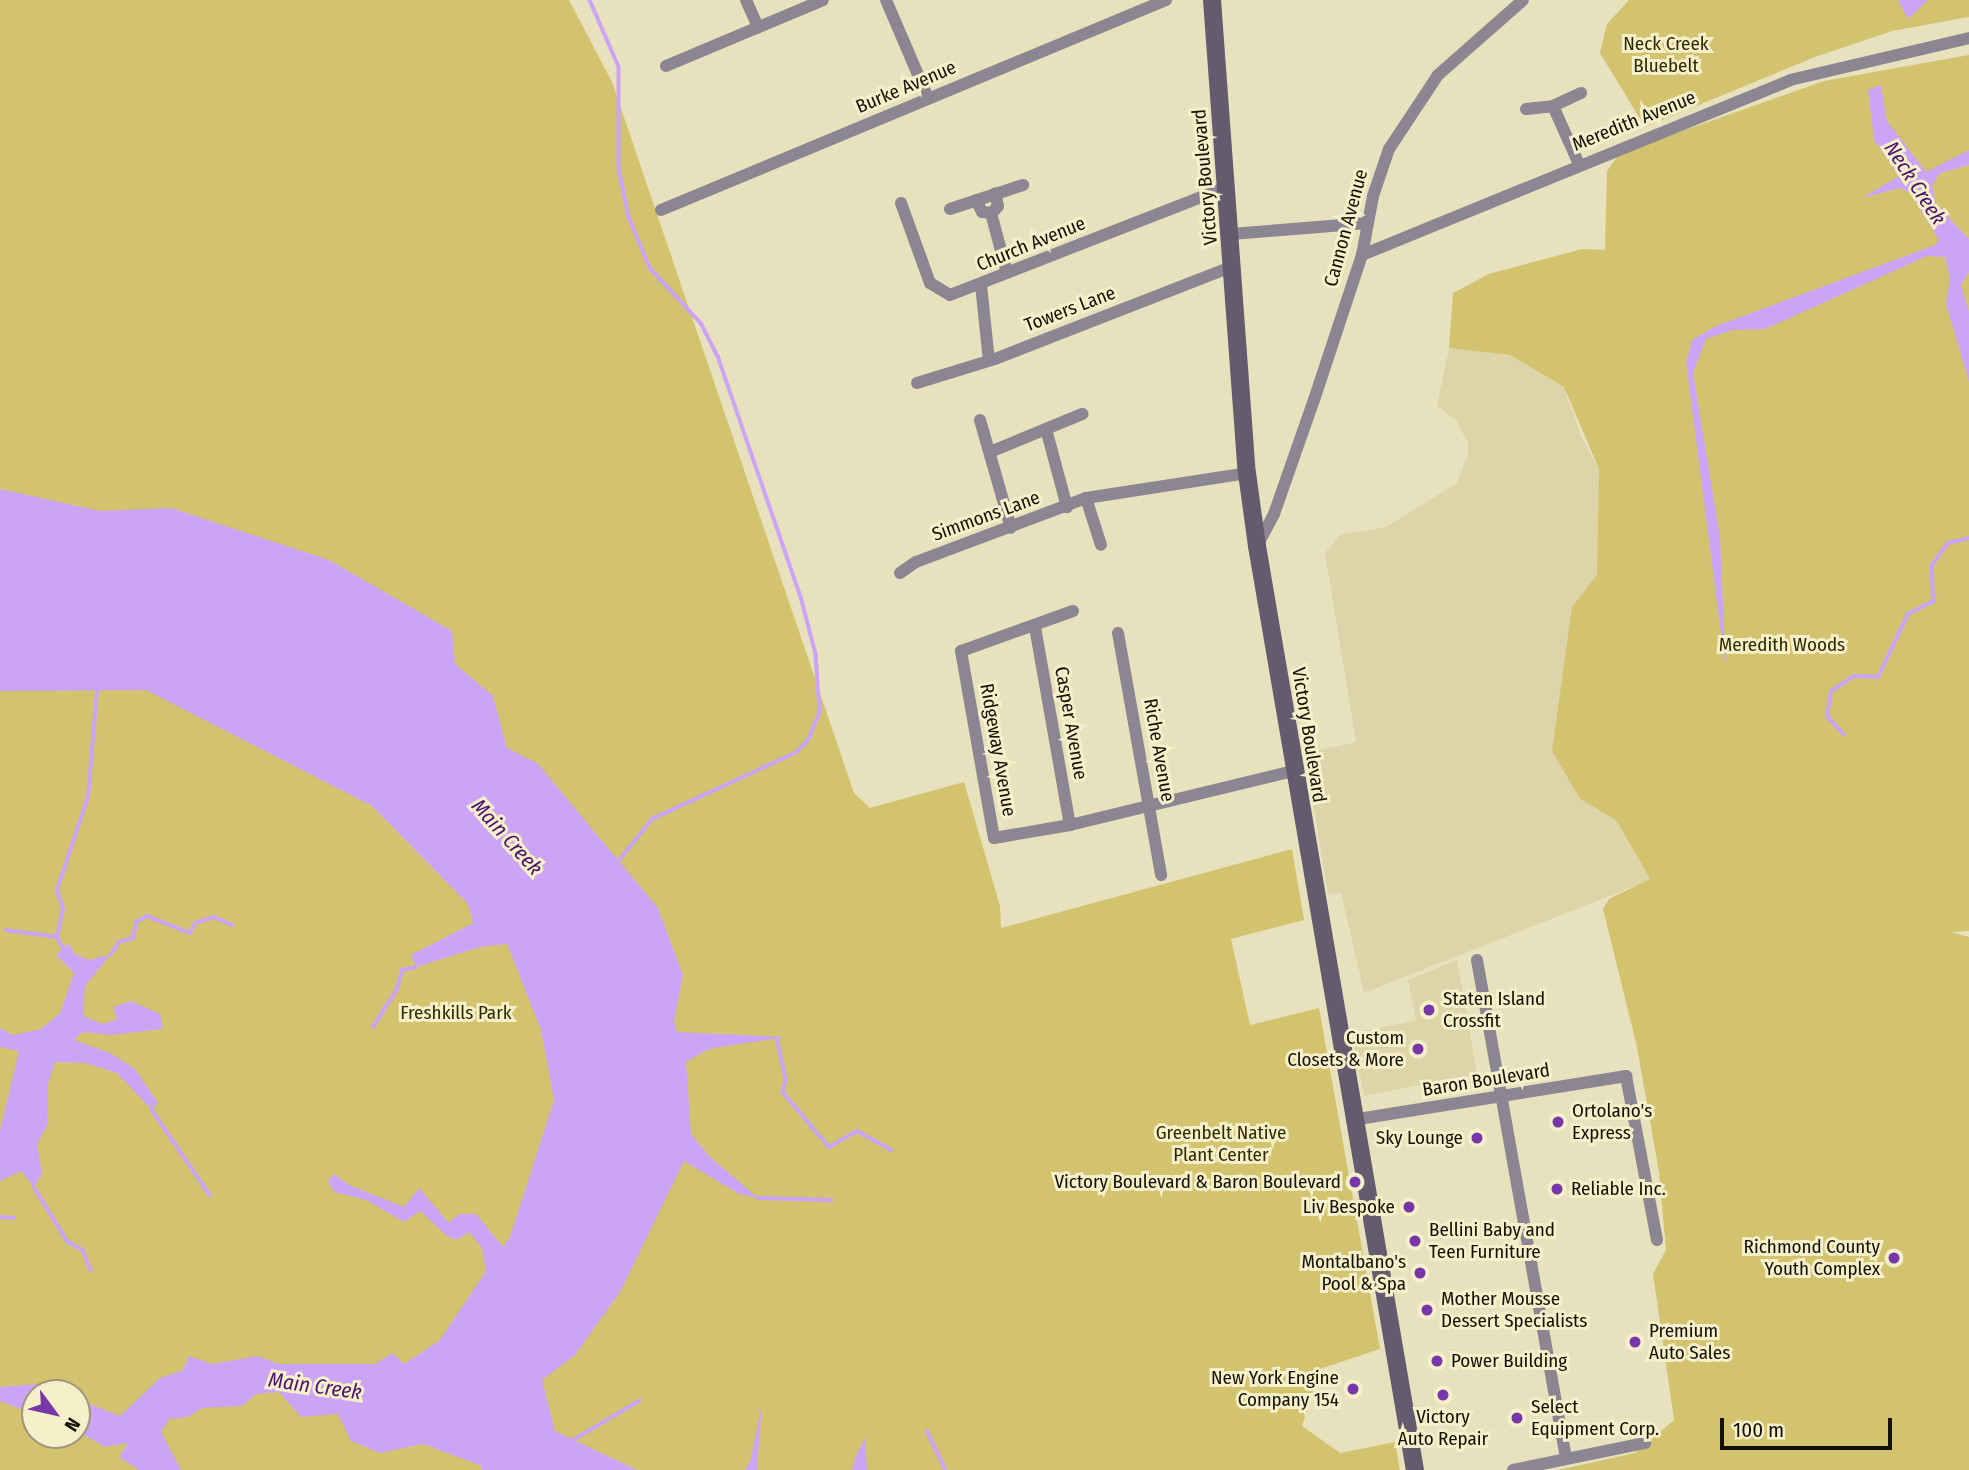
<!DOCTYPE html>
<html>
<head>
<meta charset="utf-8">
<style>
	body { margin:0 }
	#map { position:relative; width:1969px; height:1470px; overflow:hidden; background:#e8e1bd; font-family:"Fira Sans Condensed",sans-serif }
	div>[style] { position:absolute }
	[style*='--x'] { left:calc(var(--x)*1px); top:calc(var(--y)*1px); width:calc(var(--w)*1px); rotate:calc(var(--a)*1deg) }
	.built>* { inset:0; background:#ddd5a9 }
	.green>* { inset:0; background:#d3c36f }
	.water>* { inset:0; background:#cca4f5 }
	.stream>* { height:3.5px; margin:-1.75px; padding:0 1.75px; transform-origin:1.75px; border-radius:1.75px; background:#cca4f5 }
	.street>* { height:12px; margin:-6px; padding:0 6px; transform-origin:6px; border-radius:6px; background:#8c8693 }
	.secondary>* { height:18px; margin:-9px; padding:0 9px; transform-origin:9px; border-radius:9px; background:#645b6e }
	.dots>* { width:19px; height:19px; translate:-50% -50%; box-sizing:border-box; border:4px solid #f5efca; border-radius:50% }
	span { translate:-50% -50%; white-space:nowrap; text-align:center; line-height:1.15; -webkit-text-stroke:6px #f5efca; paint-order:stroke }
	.park-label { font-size:19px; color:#322a00 }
	.street-label { font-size:19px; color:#131105 }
	.poi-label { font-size:19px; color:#131105 }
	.left { translate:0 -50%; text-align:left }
	.right { translate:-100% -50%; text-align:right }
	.water-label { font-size:21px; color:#4a1270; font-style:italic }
	.north { position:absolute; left:21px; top:1379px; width:70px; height:70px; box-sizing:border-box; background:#f5efca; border:2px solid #9b967b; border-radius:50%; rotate:123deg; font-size:19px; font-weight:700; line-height:28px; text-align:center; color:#131105 }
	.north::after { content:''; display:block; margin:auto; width:24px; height:32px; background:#7836ab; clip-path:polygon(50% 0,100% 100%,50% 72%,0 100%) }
	.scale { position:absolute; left:1720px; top:1418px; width:172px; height:32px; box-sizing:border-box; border:4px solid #131105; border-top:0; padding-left:9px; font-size:21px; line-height:24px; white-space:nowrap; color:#131105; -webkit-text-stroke:5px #f5efca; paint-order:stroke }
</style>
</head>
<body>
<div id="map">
	<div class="built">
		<div style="clip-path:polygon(1449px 348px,1510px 355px,1564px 387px,1581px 436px,1607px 484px,1602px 569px,1552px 751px,1580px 799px,1616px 820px,1650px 880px,1364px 993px,1341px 893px,1328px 894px,1305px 753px,1356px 742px,1325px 553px,1340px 535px,1386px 527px,1457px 483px,1468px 453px,1468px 443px,1456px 420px,1437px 406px)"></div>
		<div style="clip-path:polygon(1457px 960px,1477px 1074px,1364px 1096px,1352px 1033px,1416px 1021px,1408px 980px)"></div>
	</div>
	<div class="green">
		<div style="clip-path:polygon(evenodd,0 0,569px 0,612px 82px,854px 793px,870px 808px,964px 782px,1000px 906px,1001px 928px,1292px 849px,1304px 920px,1231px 939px,1250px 1025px,1319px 1008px,1380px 1349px,1320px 1369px,1302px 1426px,1340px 1453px,1395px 1442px,1400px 1470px,0 1470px,0 0,35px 1393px,77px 1393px,77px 1435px,35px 1435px,35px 1393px)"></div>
		<div style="clip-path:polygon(1629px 0,1969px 0,1969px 17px,1892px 31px,1815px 57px,1645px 127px,1600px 53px,1607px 24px)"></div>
		<div style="clip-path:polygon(1969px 55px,1969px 931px,1951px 932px,1969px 937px,1969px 1470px,1558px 1470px,1635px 1453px,1674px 1420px,1653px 1274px,1666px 1250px,1659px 1172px,1637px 1047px,1603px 909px,1609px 899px,1650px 879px,1616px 820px,1580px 799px,1552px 751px,1572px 607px,1597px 575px,1599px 469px,1564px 387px,1510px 355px,1449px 348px,1453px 293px,1489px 274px,1582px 249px,1605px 250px,1607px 171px,1620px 153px,1824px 81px)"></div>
	</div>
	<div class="water">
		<div style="clip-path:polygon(1898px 0,1928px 0,1908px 19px)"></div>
		<div style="clip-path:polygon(1881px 85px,1887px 121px,1926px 172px,1969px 150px,1969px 165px,1940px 173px,1932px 185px,1936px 204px,1969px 239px,1969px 272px,1961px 285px,1969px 312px,1969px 382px,1946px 304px,1950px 278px,1945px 257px,1927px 256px,1765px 329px,1732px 330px,1706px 339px,1693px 373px,1720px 537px,1726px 672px,1686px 362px,1692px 340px,1716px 326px,1935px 245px,1939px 240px,1910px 193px,1900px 188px,1862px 198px,1899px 176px,1874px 140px,1868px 90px)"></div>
		<div style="clip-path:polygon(0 489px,100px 511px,171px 508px,329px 560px,452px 631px,455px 664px,493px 696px,507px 748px,538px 764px,658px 908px,683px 975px,674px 1021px,677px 1032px,785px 1037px,709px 1049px,686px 1062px,691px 1134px,710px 1157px,758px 1198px,739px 1194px,684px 1161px,620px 1292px,575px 1355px,542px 1380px,555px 1431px,637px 1470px,482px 1470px,482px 1466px,423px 1444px,380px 1453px,351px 1441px,338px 1414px,301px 1417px,279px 1392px,256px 1394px,242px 1406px,202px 1408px,188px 1417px,169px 1419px,161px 1432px,181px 1470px,139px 1470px,119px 1457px,128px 1443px,105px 1447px,77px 1431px,77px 1399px,120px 1416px,160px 1378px,183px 1370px,189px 1356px,212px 1364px,257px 1356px,279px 1364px,375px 1364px,393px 1353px,404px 1364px,440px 1340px,486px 1271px,482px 1248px,469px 1232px,457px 1240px,447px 1236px,420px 1211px,404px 1222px,366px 1200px,334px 1192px,328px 1181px,334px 1174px,349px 1185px,404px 1207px,419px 1188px,449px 1223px,459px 1214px,476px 1214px,503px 1247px,510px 1237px,554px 1100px,541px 1030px,507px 944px,480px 947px,416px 967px,411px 955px,473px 923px,468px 904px,372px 806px,146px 690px,0 691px)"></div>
		<div style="clip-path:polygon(68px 943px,75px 954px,89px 960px,111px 954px,85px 986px,83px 1016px,103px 1024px,117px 1019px,113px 1007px,131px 1001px,160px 1014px,163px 1029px,110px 1035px,83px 1032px,74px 1040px,110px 1053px,135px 1069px,158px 1103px,152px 1110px,117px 1073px,85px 1063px,55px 1062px,48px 1084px,47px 1126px,37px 1144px,42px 1174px,34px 1187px,21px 1171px,0 1181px,0 1130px,19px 1051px,0 1047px,0 1028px,12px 1035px,41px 1029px,60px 1013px,74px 973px,56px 955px)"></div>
		<div style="clip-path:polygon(37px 1384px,59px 1393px,35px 1393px,35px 1403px,20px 1409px,0 1401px,0 1387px)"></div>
		<div style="clip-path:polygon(762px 1404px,757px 1470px,745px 1470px,750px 1462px)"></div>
		<div style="clip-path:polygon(865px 1438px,867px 1470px,852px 1470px,855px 1458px)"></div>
	</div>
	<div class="stream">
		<div style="--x:590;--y:0;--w:73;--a:66.6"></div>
		<div style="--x:619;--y:67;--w:101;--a:90"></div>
		<div style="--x:619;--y:168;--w:50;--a:78.5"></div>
		<div style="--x:629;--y:217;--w:55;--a:67.6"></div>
		<div style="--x:650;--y:268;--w:75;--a:47.2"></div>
		<div style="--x:701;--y:323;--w:37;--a:63"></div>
		<div style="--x:718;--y:356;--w:255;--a:71"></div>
		<div style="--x:801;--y:597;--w:59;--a:75.3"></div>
		<div style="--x:816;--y:654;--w:58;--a:86.1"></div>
		<div style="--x:820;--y:712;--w:31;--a:112"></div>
		<div style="--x:808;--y:741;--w:17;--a:135"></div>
		<div style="--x:796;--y:753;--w:157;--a:155.2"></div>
		<div style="--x:653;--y:819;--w:54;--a:129"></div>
		<div style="--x:1844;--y:735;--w:25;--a:-133"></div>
		<div style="--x:1827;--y:717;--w:26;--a:-81"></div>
		<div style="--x:1831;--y:691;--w:27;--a:-33"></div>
		<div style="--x:1854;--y:676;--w:24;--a:2"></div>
		<div style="--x:1878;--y:677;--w:70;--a:-64.5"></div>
		<div style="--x:1908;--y:614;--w:28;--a:-27"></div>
		<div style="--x:1933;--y:601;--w:36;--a:-92"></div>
		<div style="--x:1932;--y:565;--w:27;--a:-54"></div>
		<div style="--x:1948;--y:543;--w:22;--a:-13"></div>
		<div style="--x:6;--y:930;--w:51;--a:7.8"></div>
		<div style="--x:57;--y:937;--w:13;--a:61"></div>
		<div style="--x:57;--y:937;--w:29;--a:-78"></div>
		<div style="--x:63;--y:909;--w:20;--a:-108"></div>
		<div style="--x:57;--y:890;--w:98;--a:-71.6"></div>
		<div style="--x:88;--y:797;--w:107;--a:-85.2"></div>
		<div style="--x:111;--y:954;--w:14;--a:-56"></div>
		<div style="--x:119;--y:942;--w:15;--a:-16"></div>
		<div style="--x:133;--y:938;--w:16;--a:-79"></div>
		<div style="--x:136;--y:922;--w:13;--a:-29"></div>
		<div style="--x:147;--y:916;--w:46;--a:21.6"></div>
		<div style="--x:190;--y:933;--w:11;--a:-63"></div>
		<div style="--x:195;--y:923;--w:20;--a:-18"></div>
		<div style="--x:214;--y:917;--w:20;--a:24"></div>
		<div style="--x:373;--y:1027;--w:45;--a:-57.7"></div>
		<div style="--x:397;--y:989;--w:20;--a:-75"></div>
		<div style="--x:402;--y:970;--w:14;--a:-12"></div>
		<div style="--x:777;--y:1038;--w:42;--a:77.6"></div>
		<div style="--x:786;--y:1079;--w:13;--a:103"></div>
		<div style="--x:783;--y:1092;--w:72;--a:50.1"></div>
		<div style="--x:829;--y:1147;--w:32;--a:-30"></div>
		<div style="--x:857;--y:1131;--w:39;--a:29"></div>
		<div style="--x:152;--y:1110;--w:103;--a:55.7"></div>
		<div style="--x:34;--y:1187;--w:65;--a:58.3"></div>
		<div style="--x:68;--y:1242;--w:17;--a:28"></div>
		<div style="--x:83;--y:1250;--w:22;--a:69"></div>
		<div style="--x:758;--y:1198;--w:73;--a:1.6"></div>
		<div style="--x:0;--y:1217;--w:14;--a:4"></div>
		<div style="--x:927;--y:1431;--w:43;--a:64"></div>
		<div style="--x:573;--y:1440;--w:77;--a:-30.6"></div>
	</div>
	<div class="street">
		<div style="--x:746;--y:0;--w:30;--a:66"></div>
		<div style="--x:886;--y:0;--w:107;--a:66.8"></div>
		<div style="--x:666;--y:66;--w:170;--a:-22.8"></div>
		<div style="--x:1553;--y:106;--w:64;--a:65.9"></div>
		<div style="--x:1526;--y:109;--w:27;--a:-6"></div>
		<div style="--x:1553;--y:106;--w:31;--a:-25"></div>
		<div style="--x:976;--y:200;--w:13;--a:63"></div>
		<div style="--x:982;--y:212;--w:10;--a:6"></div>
		<div style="--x:992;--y:213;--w:9;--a:-49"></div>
		<div style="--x:998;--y:206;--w:13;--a:-103"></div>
		<div style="--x:901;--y:203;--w:85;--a:70.1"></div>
		<div style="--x:930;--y:283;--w:23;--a:31"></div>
		<div style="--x:950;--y:295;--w:297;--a:-21.3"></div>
		<div style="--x:950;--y:209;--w:77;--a:-18.2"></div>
		<div style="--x:661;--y:210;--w:547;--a:-22.58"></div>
		<div style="--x:991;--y:213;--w:62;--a:75.1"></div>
		<div style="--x:1231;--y:234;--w:137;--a:-4.6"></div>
		<div style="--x:1362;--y:255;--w:462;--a:-22.2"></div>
		<div style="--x:1790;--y:80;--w:184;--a:-13.2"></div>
		<div style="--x:981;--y:285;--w:76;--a:84"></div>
		<div style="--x:917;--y:383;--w:82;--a:-17.1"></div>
		<div style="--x:995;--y:359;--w:256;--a:-21.3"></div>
		<div style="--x:980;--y:420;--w:112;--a:74"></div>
		<div style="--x:1046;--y:429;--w:81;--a:74.9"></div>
		<div style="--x:990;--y:452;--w:100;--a:-22.4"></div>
		<div style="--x:1086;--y:498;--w:49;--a:72.3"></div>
		<div style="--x:1257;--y:546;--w:36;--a:-62"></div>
		<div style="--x:1274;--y:514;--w:121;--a:-70.7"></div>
		<div style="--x:1314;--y:400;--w:153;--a:-71.7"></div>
		<div style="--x:1362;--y:255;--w:60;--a:-79.4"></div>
		<div style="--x:1373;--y:196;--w:50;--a:-71.2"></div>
		<div style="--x:1389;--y:149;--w:89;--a:-56.5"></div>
		<div style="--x:1438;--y:75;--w:113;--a:-41.4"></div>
		<div style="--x:900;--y:573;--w:19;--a:-35"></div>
		<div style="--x:916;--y:562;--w:182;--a:-20.6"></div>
		<div style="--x:1086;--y:498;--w:163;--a:-8.8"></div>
		<div style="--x:1073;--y:611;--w:119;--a:160.3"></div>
		<div style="--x:961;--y:651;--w:190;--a:80"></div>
		<div style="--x:994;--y:838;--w:77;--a:-9.7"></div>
		<div style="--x:1070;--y:825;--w:229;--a:-13.6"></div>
		<div style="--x:1035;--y:627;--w:201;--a:80"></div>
		<div style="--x:1118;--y:633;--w:246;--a:79.9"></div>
		<div style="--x:1477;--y:960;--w:506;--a:79.87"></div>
		<div style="--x:1352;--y:1120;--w:278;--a:-9.1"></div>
		<div style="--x:1626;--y:1076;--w:167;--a:79.3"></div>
		<div style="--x:1513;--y:1470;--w:135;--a:-11.6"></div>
	</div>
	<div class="secondary">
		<div style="--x:1212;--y:0;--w:474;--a:85.8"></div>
		<div style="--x:1247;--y:473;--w:74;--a:82.2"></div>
		<div style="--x:1257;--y:546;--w:937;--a:80.3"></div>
	</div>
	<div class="dots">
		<div style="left:1429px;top:1010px;background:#7836ab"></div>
		<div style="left:1418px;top:1049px;background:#7836ab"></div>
		<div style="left:1558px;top:1122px;background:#7836ab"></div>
		<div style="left:1477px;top:1138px;background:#7836ab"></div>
		<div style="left:1355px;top:1182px;background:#7836ab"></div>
		<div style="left:1557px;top:1189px;background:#7836ab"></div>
		<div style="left:1409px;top:1207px;background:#7836ab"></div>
		<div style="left:1415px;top:1241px;background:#7836ab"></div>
		<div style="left:1894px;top:1258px;background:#7836ab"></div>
		<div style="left:1420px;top:1273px;background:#7836ab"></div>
		<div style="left:1427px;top:1310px;background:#7836ab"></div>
		<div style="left:1635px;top:1342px;background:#7836ab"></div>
		<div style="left:1437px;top:1361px;background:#7836ab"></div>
		<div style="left:1353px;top:1389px;background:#7836ab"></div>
		<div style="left:1443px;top:1395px;background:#7836ab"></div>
		<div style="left:1517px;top:1418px;background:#7836ab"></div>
	</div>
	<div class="park-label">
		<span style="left:1666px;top:55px">Neck Creek<br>Bluebelt</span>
		<span style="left:1782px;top:645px">Meredith Woods</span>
		<span style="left:456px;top:1013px">Freshkills Park</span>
		<span style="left:1221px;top:1144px">Greenbelt Native<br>Plant Center</span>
	</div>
	<div class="street-label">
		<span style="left:906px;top:87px;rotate:-23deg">Burke Avenue</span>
		<span style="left:1634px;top:121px;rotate:-22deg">Meredith Avenue</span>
		<span style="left:1205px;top:177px;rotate:-95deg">Victory Boulevard</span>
		<span style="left:1346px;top:228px;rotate:-75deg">Cannon Avenue</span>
		<span style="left:1031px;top:244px;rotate:-22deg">Church Avenue</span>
		<span style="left:1070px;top:309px;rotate:-21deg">Towers Lane</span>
		<span style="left:986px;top:516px;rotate:-20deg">Simmons Lane</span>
		<span style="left:1071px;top:723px;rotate:80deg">Casper Avenue</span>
		<span style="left:1309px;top:735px;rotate:81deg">Victory Boulevard</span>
		<span style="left:998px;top:750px;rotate:80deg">Ridgeway Avenue</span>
		<span style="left:1159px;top:750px;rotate:80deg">Riche Avenue</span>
		<span style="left:1486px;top:1080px;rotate:-9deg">Baron Boulevard</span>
	</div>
	<div class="poi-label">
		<span class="left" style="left:1443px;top:1010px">Staten Island<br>Crossfit</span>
		<span class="right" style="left:1404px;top:1049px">Custom<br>Closets &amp; More</span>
		<span class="left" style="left:1572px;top:1122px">Ortolano's<br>Express</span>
		<span class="right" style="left:1463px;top:1138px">Sky Lounge</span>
		<span class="right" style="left:1341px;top:1182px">Victory Boulevard &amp; Baron Boulevard</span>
		<span class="left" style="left:1571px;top:1189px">Reliable Inc.</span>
		<span class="right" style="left:1395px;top:1207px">Liv Bespoke</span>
		<span class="left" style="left:1429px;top:1241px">Bellini Baby and<br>Teen Furniture</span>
		<span class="right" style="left:1880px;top:1258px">Richmond County<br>Youth Complex</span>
		<span class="right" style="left:1406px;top:1273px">Montalbano's<br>Pool &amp; Spa</span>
		<span class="left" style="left:1441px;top:1310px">Mother Mousse<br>Dessert Specialists</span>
		<span class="left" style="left:1649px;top:1342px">Premium<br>Auto Sales</span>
		<span class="left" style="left:1451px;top:1361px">Power Building</span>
		<span class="right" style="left:1339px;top:1389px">New York Engine<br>Company 154</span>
		<span class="left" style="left:1531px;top:1418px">Select<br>Equipment Corp.</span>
		<span style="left:1443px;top:1428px">Victory<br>Auto Repair</span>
	</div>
	<div class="water-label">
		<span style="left:1915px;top:183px;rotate:57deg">Neck Creek</span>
		<span style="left:507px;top:837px;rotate:48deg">Main Creek</span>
		<span style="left:315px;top:1386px;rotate:8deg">Main Creek</span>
	</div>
	<div class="north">N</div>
	<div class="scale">100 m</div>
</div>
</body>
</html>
